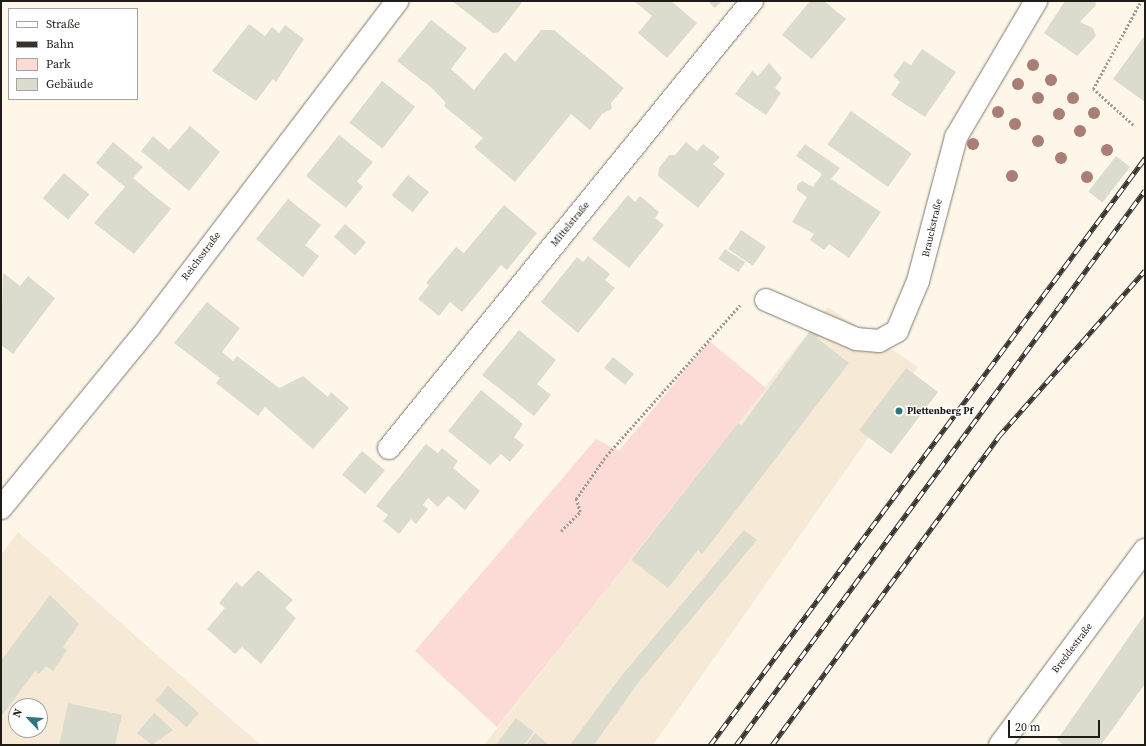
<!DOCTYPE html>
<html>
<head>
<meta charset="utf-8">
<style>
	body { margin:0 }
	#map { position:relative; width:1146px; height:746px; overflow:hidden; background:#fdf6e9; font-family:"Source Serif 4",serif }
	div>[style] { position:absolute }
	[style*='--x'] { left:calc(var(--x)*1px); top:calc(var(--y)*1px); width:calc(var(--w)*1px); rotate:calc(var(--a)*1deg) }
	.built>* { inset:0; background:#f6ead7 }
	.green>* { inset:0; background:#fcdbd6 }
	.building>* { inset:0; background:#dcdcce; transform-origin:0 0 }
	.path>* { height:2.5px; margin-top:-1.25px; transform-origin:0; background:repeating-linear-gradient(90deg,#a09a91 0 2px,transparent 0 4px) }
	.roads { filter:drop-shadow(0 0 1px #80796e) drop-shadow(0 0 1px #80796e) }
	.minor>* { height:22px; margin:-11px; padding:0 11px; transform-origin:11px; border-radius:11px; background:#fff }
	.primary>* { height:22px; margin:-11px; padding:0 11px; transform-origin:11px; border-radius:11px; background:#fff }
	.rail>* { height:4.5px; margin-top:-2.25px; transform-origin:0; background:repeating-linear-gradient(90deg,#fff 0 9px,#36332e 0 18px); box-sizing:border-box; border-block:1px solid #36332e }
	.trees>* { width:12px; height:12px; margin:-6px; border-radius:50%; background:#a87e75 }
	.dots>* { width:11px; height:11px; translate:-50% -50%; box-sizing:border-box; border:2px solid #fff; border-radius:50% }
	span { translate:-50% -50%; white-space:nowrap; text-align:center; line-height:1.15; -webkit-text-stroke:3px #fff; paint-order:stroke }
	.street-label { font-size:10px; color:#1f1c18 }
	.poi-label { font-size:10px; color:#1f1c18; font-weight:700 }
	.left { translate:0 -50%; text-align:left }
	.frame { position:absolute; inset:0; border:2px solid #1f1c18; pointer-events:none }
	.legend { position:absolute; left:8px; top:8px; width:130px; height:92px; box-sizing:border-box; background:#fff; border:1px solid #a5a4a3; margin:0; padding:5px 7px; list-style:none; font-size:12px; color:#1f1c18 }
	.legend li { display:flex; align-items:center; gap:8px; height:20px }
	.legend b { width:20px; border:1px solid #a5a4a3 }
	.north { position:absolute; left:8px; top:698px; width:40px; height:40px; box-sizing:border-box; background:#fff; border:1px solid #a5a4a3; border-radius:50%; rotate:295deg; font-size:11px; font-weight:700; line-height:16px; text-align:center; color:#1f1c18 }
	.north::after { content:''; display:block; margin:auto; width:14px; height:18px; background:#2f7582; clip-path:polygon(50% 0,100% 100%,50% 72%,0 100%) }
	.scale { position:absolute; left:1008px; top:720px; width:92px; height:18px; box-sizing:border-box; border:2px solid #1f1c18; border-top:0; padding-left:5px; font-size:12px; line-height:14px; white-space:nowrap; color:#1f1c18; -webkit-text-stroke:3px #fff; paint-order:stroke }
</style>
</head>
<body>
<div id="map">
	<div class="built">
		<div style="clip-path:polygon(828px 307px,918px 367px,653px 745px,484px 745px)"></div>
		<div style="clip-path:polygon(evenodd,18px 532px,156px 654px,261px 745px,1px 745px,1px 555px,18px 532px,16px 706px,40px 706px,40px 730px,16px 730px,16px 706px)"></div>
	</div>
	<div class="green">
		<div style="clip-path:polygon(709px 341px,766px 388px,497px 727px,415px 651px,596px 439px,619px 451px)"></div>
	</div>
	<div class="building">
		<div style="clip-path:polygon(452px 1px,523px 1px,499px 32px,493px 33px)"></div>
		<div style="clip-path:polygon(634px 1px,671px 1px,697px 23px,667px 58px,638px 33px,652px 16px)"></div>
		<div style="clip-path:polygon(707px 1px,722px 1px,715px 8px)"></div>
		<div style="clip-path:polygon(810px 1px,824px 1px,846px 19px,812px 59px,782px 35px)"></div>
		<div style="clip-path:polygon(1065px 1px,1095px 1px,1096px 5px,1080px 22px,1093px 28px,1096px 36px,1077px 56px,1044px 33px)"></div>
		<div style="clip-path:polygon(431px 20px,467px 48px,451px 69px,474px 90px,505px 52px,515px 62px,541px 30px,554px 30px,624px 88px,611px 103px,612px 109px,602px 114px,590px 130px,571px 114px,515px 182px,474px 147px,483px 138px,444px 106px,446px 103px,433px 89px,397px 61px)"></div>
		<div style="clip-path:polygon(249px 24px,265px 36px,272px 27px,279px 33px,285px 25px,304px 39px,276px 82px,273px 79px,256px 101px,212px 71px)"></div>
		<div style="clip-path:polygon(1145px 35px,1145px 102px,1113px 79px)"></div>
		<div style="clip-path:polygon(922px 49px,956px 72px,925px 117px,891px 95px,900px 82px,893px 76px,904px 61px,911px 65px)"></div>
		<div style="clip-path:polygon(769px 63px,782px 78px,775px 88px,781px 93px,766px 115px,735px 94px,752px 71px,758px 76px)"></div>
		<div style="left:382px;top:81px;width:42px;height:53px;rotate:38deg"></div>
		<div style="left:851px;top:111px;width:74px;height:41px;rotate:35deg"></div>
		<div style="clip-path:polygon(190px 126px,220px 152px,189px 191px,141px 151px,153px 136px,169px 150px)"></div>
		<div style="clip-path:polygon(339px 135px,373px 162px,357px 181px,363px 187px,346px 208px,306px 176px)"></div>
		<div style="clip-path:polygon(113px 142px,143px 167px,133px 178px,171px 209px,134px 254px,94px 223px,125px 187px,96px 163px)"></div>
		<div style="clip-path:polygon(686px 142px,697px 151px,703px 144px,720px 157px,713px 164px,725px 174px,698px 208px,658px 176px,659px 168px,669px 155px,675px 155px)"></div>
		<div style="clip-path:polygon(805px 144px,840px 168px,831px 179px,881px 212px,849px 258px,829px 244px,824px 250px,810px 240px,814px 234px,792px 222px,807px 197px,797px 190px,797px 185px,802px 181px,813px 187px,822px 174px,796px 156px)"></div>
		<div style="left:1116px;top:156px;width:18px;height:45px;rotate:38deg"></div>
		<div style="left:64px;top:173px;width:33px;height:33px;rotate:40deg"></div>
		<div style="left:408px;top:175px;width:27px;height:26px;rotate:39deg"></div>
		<div style="clip-path:polygon(628px 195px,635px 202px,640px 196px,659px 212px,655px 218px,664px 225px,629px 268px,592px 239px)"></div>
		<div style="clip-path:polygon(288px 199px,321px 225px,305px 245px,319px 256px,303px 277px,256px 239px)"></div>
		<div style="clip-path:polygon(504px 205px,537px 233px,507px 270px,501px 265px,462px 312px,450px 302px,439px 316px,418px 299px,429px 285px,426px 283px,456px 247px,464px 253px)"></div>
		<div style="left:345px;top:224px;width:28px;height:17px;rotate:41deg"></div>
		<div style="left:741px;top:230px;width:30px;height:23px;rotate:34deg"></div>
		<div style="left:725px;top:249px;width:24px;height:12px;rotate:33deg"></div>
		<div style="clip-path:polygon(588px 256px,610px 274px,605px 280px,615px 288px,578px 333px,541px 302px,577px 257px,583px 262px)"></div>
		<div style="clip-path:polygon(3px 273px,20px 286px,28px 276px,55px 298px,13px 354px,1px 345px)"></div>
		<div style="clip-path:polygon(207px 302px,240px 328px,222px 352px,233px 361px,237px 356px,279px 388px,303px 376px,328px 397px,331px 392px,349px 408px,313px 449px,265px 407px,258px 416px,216px 383px,220px 378px,174px 343px)"></div>
		<div style="clip-path:polygon(813px 327px,821px 332px,817px 338px,849px 363px,707px 548px,702px 554px,698px 550px,668px 588px,631px 560px,738px 423px,742px 425px)"></div>
		<div style="clip-path:polygon(519px 330px,556px 360px,537px 384px,551px 395px,534px 416px,482px 375px)"></div>
		<div style="left:613px;top:357px;width:27px;height:14px;rotate:39deg"></div>
		<div style="left:906px;top:368px;width:40px;height:78px;rotate:37deg"></div>
		<div style="clip-path:polygon(481px 390px,523px 424px,514px 437px,524px 445px,510px 462px,501px 454px,490px 465px,448px 431px)"></div>
		<div style="clip-path:polygon(426px 444px,438px 453px,442px 448px,458px 461px,453px 468px,480px 491px,465px 510px,448px 496px,438px 507px,428px 498px,423px 505px,428px 509px,416px 524px,411px 519px,399px 534px,383px 521px,388px 515px,376px 506px)"></div>
		<div style="left:362px;top:451px;width:30px;height:31px;rotate:40deg"></div>
		<div style="clip-path:polygon(744px 530px,757px 540px,638px 683px,594px 745px,570px 745px,623px 674px)"></div>
		<div style="clip-path:polygon(258px 570px,293px 600px,285px 608px,296px 618px,261px 664px,242px 647px,235px 654px,207px 629px,225px 608px,219px 603px,236px 582px,242px 587px)"></div>
		<div style="clip-path:polygon(50px 595px,79px 624px,63px 647px,67px 650px,53px 671px,46px 666px,39px 674px,35px 671px,1px 717px,1px 661px)"></div>
		<div style="clip-path:polygon(1145px 614px,1145px 684px,1101px 745px,1064px 745px,1057px 740px)"></div>
		<div style="left:168px;top:686px;width:41px;height:19px;rotate:41deg"></div>
		<div style="clip-path:polygon(68px 703px,122px 715px,115px 745px,59px 745px)"></div>
		<div style="clip-path:polygon(154px 713px,173px 730px,152px 745px,137px 733px)"></div>
		<div style="clip-path:polygon(516px 718px,534px 732px,524px 745px,496px 745px)"></div>
		<div style="clip-path:polygon(535px 733px,549px 745px,526px 745px)"></div>
	</div>
	<div class="path">
		<div style="--x:1133;--y:125;--w:54;--a:-138"></div>
		<div style="--x:1093;--y:89;--w:100;--a:-61.4"></div>
		<div style="--x:561;--y:531;--w:27;--a:-45"></div>
		<div style="--x:580;--y:512;--w:14;--a:-107"></div>
		<div style="--x:576;--y:499;--w:52;--a:-55.1"></div>
		<div style="--x:606;--y:456;--w:202;--a:-48.4"></div>
	</div>
	<div class="roads">
		<div class="minor">
			<div style="--x:766;--y:300;--w:98;--a:23.4"></div>
			<div style="--x:856;--y:339;--w:23;--a:5"></div>
			<div style="--x:879;--y:341;--w:21;--a:-29"></div>
			<div style="--x:897;--y:331;--w:54;--a:-67.2"></div>
			<div style="--x:918;--y:281;--w:149;--a:-75.2"></div>
			<div style="--x:956;--y:137;--w:158;--a:-59.5"></div>
			<div style="--x:389;--y:448;--w:576;--a:-50.92"></div>
			<div style="--x:1000;--y:745;--w:243;--a:-53.4"></div>
		</div>
		<div class="primary">
			<div style="--x:1;--y:508;--w:234;--a:-50.7"></div>
			<div style="--x:149;--y:327;--w:410;--a:-52.7"></div>
		</div>
	</div>
	<div class="rail">
		<div style="--x:710;--y:745;--w:731;--a:-53.46"></div>
		<div style="--x:736;--y:745;--w:689;--a:-53.61"></div>
		<div style="--x:772;--y:745;--w:382;--a:-53.7"></div>
		<div style="--x:998;--y:437;--w:222;--a:-48.6"></div>
	</div>
	<div class="trees">
		<div style="left:1033px;top:65px"></div>
		<div style="left:1051px;top:80px"></div>
		<div style="left:1018px;top:84px"></div>
		<div style="left:1038px;top:98px"></div>
		<div style="left:1073px;top:98px"></div>
		<div style="left:998px;top:112px"></div>
		<div style="left:1094px;top:113px"></div>
		<div style="left:1059px;top:114px"></div>
		<div style="left:1015px;top:124px"></div>
		<div style="left:1080px;top:131px"></div>
		<div style="left:1038px;top:141px"></div>
		<div style="left:973px;top:144px"></div>
		<div style="left:1107px;top:150px"></div>
		<div style="left:1061px;top:158px"></div>
		<div style="left:1012px;top:176px"></div>
		<div style="left:1087px;top:177px"></div>
	</div>
	<div class="dots">
		<div style="left:899px;top:411px;background:#2f7582"></div>
	</div>
	<div class="street-label">
		<span style="left:570px;top:224px;rotate:-51deg">Mittelstraße</span>
		<span style="left:932px;top:228px;rotate:-77deg">Brauckstraße</span>
		<span style="left:201px;top:256px;rotate:-53deg">Reichsstraße</span>
		<span style="left:1072px;top:648px;rotate:-53deg">Breddestraße</span>
	</div>
	<div class="poi-label">
		<span class="left" style="left:907px;top:411px">Plettenberg Pf</span>
	</div>
	<div class="frame"></div>
	<ul class="legend">
	<li><b style="height:5px;background:#fff"></b>Straße</li>
	<li><b style="height:5px;background:#36332e"></b>Bahn</li>
	<li><b style="height:11px;background:#fcdbd6"></b>Park</li>
	<li><b style="height:11px;background:#dcdcce"></b>Gebäude</li>
	</ul>
	<div class="north">N</div>
	<div class="scale">20 m</div>
</div>
</body>
</html>
